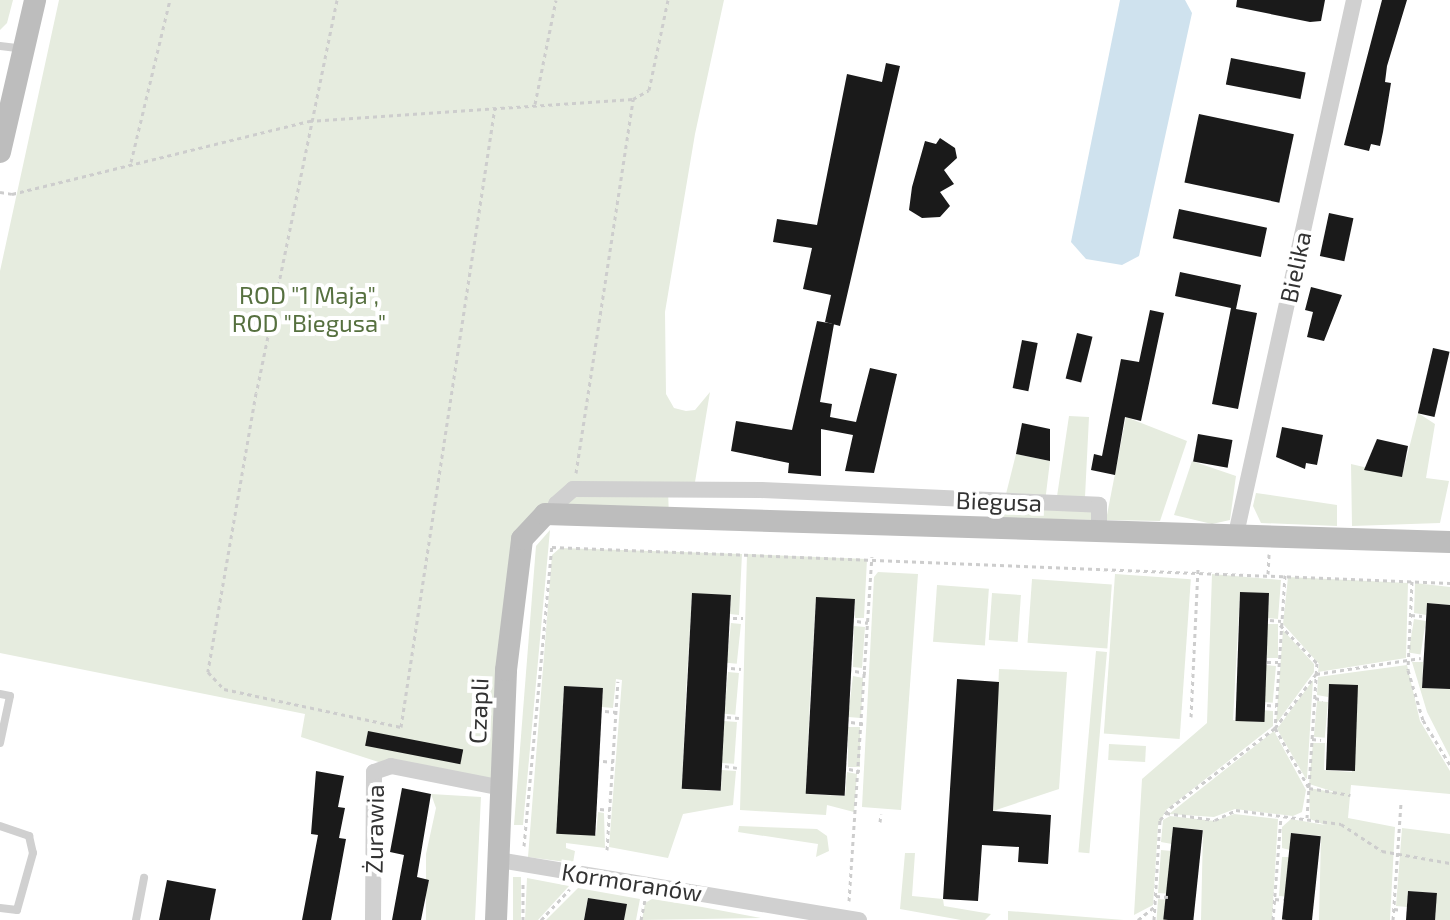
<!DOCTYPE html>
<html>
<head>
<meta charset="utf-8">
<style>
	body { margin:0 }
	#map { position:relative; width:1450px; height:920px; overflow:hidden; background:#fff; font-family:"Exo 2",sans-serif }
	div>[style] { position:absolute }
	[style*='--x'] { left:calc(var(--x)*1px); top:calc(var(--y)*1px); width:calc(var(--w)*1px); rotate:calc(var(--a)*1deg) }
	.green>* { inset:0; background:#e6ecdf; transform-origin:0 0 }
	.water>* { inset:0; background:#cfe2ee }
	.building>* { inset:0; background:#1a1a1a; transform-origin:0 0 }
	.path>* { height:3px; margin-top:-1.5px; transform-origin:0; background:repeating-linear-gradient(90deg,#cdcdcd 0 4px,transparent 0 8px) }
	.lane>* { height:8px; margin:-4px; padding:0 4px; transform-origin:4px; border-radius:4px; background:#d0d0d0 }
	.street>* { height:16px; margin:-8px; padding:0 8px; transform-origin:8px; border-radius:8px; background:#d0d0d0 }
	.secondary>* { height:22px; margin:-11px; padding:0 11px; transform-origin:11px; border-radius:11px; background:#bdbdbd }
	span { translate:-50% -50%; white-space:nowrap; text-align:center; line-height:1.15; -webkit-text-stroke:8px #fff; paint-order:stroke }
	.street-label { font-size:24px; color:#333 }
	.park-label { font-size:24px; color:#56703f }
</style>
</head>
<body>
<div id="map">
	<div class="green">
		<div style="clip-path:polygon(0 0,13px 0,7px 23px,0 30px)"></div>
		<div style="clip-path:polygon(59px 0,724px 0,695px 134px,665px 312px,666px 394px,674px 408px,686px 411px,695px 410px,710px 392px,694px 488px,668px 489px,669px 518px,532px 523px,502px 788px,391px 766px,301px 737px,305px 714px,0 653px,0 271px)"></div>
		<div style="clip-path:polygon(1418px 413px,1435px 424px,1426px 478px,1449px 481px,1440px 523px,1352px 526px,1351px 464px,1402px 476px)"></div>
		<div style="clip-path:polygon(1069px 416px,1089px 417px,1085px 497px,1099px 505px,1099px 520px,1000px 518px,1016px 454px,1050px 461px,1045px 502px,1056px 503px)"></div>
		<div style="clip-path:polygon(1126px 417px,1187px 441px,1160px 521px,1106px 520px)"></div>
		<div style="clip-path:polygon(1192px 461px,1236px 476px,1230px 520px,1212px 524px,1174px 515px)"></div>
		<div style="clip-path:polygon(1256px 493px,1337px 505px,1337px 526px,1261px 523px,1253px 506px)"></div>
		<div style="clip-path:polygon(550px 530px,523px 825px,514px 825px,536px 546px)"></div>
		<div style="clip-path:polygon(560px 548px,742px 554px,739px 615px,730px 614px,731px 595px,692px 594px,686px 692px,682px 789px,721px 791px,722px 770px,736px 771px,733px 805px,683px 814px,668px 858px,609px 847px,622px 680px,616px 679px,613px 708px,602px 707px,603px 688px,564px 686px,557px 833px,596px 835px,598px 812px,604px 813px,605px 848px,566px 843px,566px 848px,575px 851px,573px 863px,528px 857px,552px 555px)"></div>
		<div style="clip-path:polygon(747px 554px,867px 559px,864px 618px,855px 618px,855px 599px,816px 598px,810px 696px,806px 794px,845px 796px,847px 772px,857px 774px,854px 812px,827px 805px,826px 815px,740px 810px)"></div>
		<div style="clip-path:polygon(878px 572px,918px 574px,901px 810px,862px 807px,874px 577px)"></div>
		<div style="left:1115px;top:574px;width:76px;height:160px;rotate:4deg"></div>
		<div style="clip-path:polygon(1212px 574px,1281px 580px,1278px 619px,1268px 618px,1269px 594px,1240px 592px,1233px 720px,1261px 722px,1262px 710px,1273px 711px,1273px 726px,1166px 810px,1158px 826px,1153px 905px,1134px 915px,1142px 779px,1207px 723px)"></div>
		<div style="clip-path:polygon(1288px 577px,1408px 583px,1406px 658px,1318px 672px,1319px 664px,1283px 624px)"></div>
		<div style="left:1032px;top:579px;width:80px;height:64px;rotate:4deg"></div>
		<div style="clip-path:polygon(1415px 583px,1450px 587px,1450px 605px,1427px 603px,1426px 615px,1414px 613px)"></div>
		<div style="left:937px;top:585px;width:52px;height:57px;rotate:4deg"></div>
		<div style="left:992px;top:593px;width:29px;height:47px;rotate:4deg"></div>
		<div style="left:1414px;top:619px;width:12px;height:34px;rotate:9deg"></div>
		<div style="left:731px;top:623px;width:10px;height:40px;rotate:6deg"></div>
		<div style="left:1267px;top:624px;width:11px;height:34px"></div>
		<div style="clip-path:polygon(854px 626px,865px 627px,862px 668px,853px 667px)"></div>
		<div style="clip-path:polygon(1283px 630px,1314px 664px,1314px 672px,1276px 724px)"></div>
		<div style="left:1096px;top:651px;width:11px;height:202px;rotate:5deg"></div>
		<div style="clip-path:polygon(1412px 662px,1423px 662px,1422px 688px,1449px 689px,1450px 683px,1450px 757px,1427px 712px)"></div>
		<div style="left:1265px;top:665px;width:11px;height:37px;rotate:5deg"></div>
		<div style="clip-path:polygon(1407px 665px,1420px 721px,1450px 771px,1450px 794px,1351px 785px,1348px 818px,1395px 827px,1390px 920px,1319px 920px,1321px 836px,1291px 833px,1290px 850px,1282px 848px,1282px 827px,1291px 819px,1325px 825px,1310px 819px,1309px 788px,1338px 793px,1309px 784px,1313px 743px,1325px 743px,1324px 770px,1352px 772px,1357px 686px,1329px 684px,1328px 697px,1317px 695px,1318px 677px)"></div>
		<div style="clip-path:polygon(999px 669px,1067px 672px,1059px 789px,993px 811px)"></div>
		<div style="left:728px;top:672px;width:11px;height:42px;rotate:5deg"></div>
		<div style="clip-path:polygon(853px 676px,863px 678px,861px 718px,848px 717px)"></div>
		<div style="clip-path:polygon(1313px 680px,1307px 778px,1306px 779px,1277px 729px)"></div>
		<div style="left:1317px;top:701px;width:11px;height:36px;rotate:5deg"></div>
		<div style="left:724px;top:721px;width:13px;height:42px;rotate:4deg"></div>
		<div style="left:848px;top:727px;width:12px;height:40px"></div>
		<div style="clip-path:polygon(1274px 731px,1306px 790px,1302px 812px,1293px 816px,1235px 809px,1214px 817px,1169px 814px)"></div>
		<div style="left:1109px;top:744px;width:37px;height:16px;rotate:3deg"></div>
		<div style="clip-path:polygon(431px 794px,481px 797px,475px 920px,426px 920px,426px 854px,436px 808px)"></div>
		<div style="clip-path:polygon(1234px 814px,1278px 819px,1272px 920px,1201px 920px,1203px 830px,1173px 827px,1172px 844px,1161px 842px,1163px 820px,1170px 816px,1215px 821px)"></div>
		<div style="clip-path:polygon(739px 826px,817px 829px,827px 836px,829px 851px,816px 857px,818px 844px,738px 832px)"></div>
		<div style="clip-path:polygon(1402px 828px,1450px 834px,1450px 920px,1435px 920px,1436px 893px,1408px 891px,1407px 907px,1396px 906px)"></div>
		<div style="clip-path:polygon(1161px 850px,1171px 851px,1172px 894px,1158px 893px)"></div>
		<div style="clip-path:polygon(905px 853px,915px 853px,912px 896px,943px 899px,944px 906px,991px 914px,985px 920px,961px 920px,900px 909px)"></div>
		<div style="clip-path:polygon(1282px 857px,1289px 857px,1290px 897px,1279px 896px)"></div>
		<div style="left:513px;top:877px;width:8px;height:43px"></div>
		<div style="clip-path:polygon(527px 878px,569px 886px,538px 920px,525px 920px)"></div>
		<div style="clip-path:polygon(578px 888px,640px 899px,636px 920px,624px 920px,626px 904px,588px 898px,584px 920px,546px 920px)"></div>
		<div style="clip-path:polygon(652px 899px,702px 907px,761px 918px,642px 920px,645px 903px)"></div>
		<div style="left:1158px;top:899px;width:14px;height:21px;rotate:4deg"></div>
		<div style="clip-path:polygon(1008px 911px,1124px 920px,1008px 920px)"></div>
	</div>
	<div class="water">
		<div style="clip-path:polygon(1120px 0,1185px 0,1192px 13px,1139px 256px,1122px 265px,1086px 259px,1071px 242px)"></div>
	</div>
	<div class="building">
		<div style="clip-path:polygon(1237px 0,1325px 0,1321px 21px,1310px 22px,1236px 7px)"></div>
		<div style="clip-path:polygon(1382px 0,1407px 0,1387px 66px,1385px 82px,1391px 83px,1383px 132px,1380px 146px,1371px 144px,1369px 151px,1344px 145px)"></div>
		<div style="left:1231px;top:58px;width:76px;height:27px;rotate:11deg"></div>
		<div style="clip-path:polygon(886px 63px,900px 66px,840px 326px,825px 322px,831px 295px,803px 289px,812px 248px,773px 242px,777px 219px,817px 225px,847px 74px,882px 82px)"></div>
		<div style="left:1199px;top:114px;width:97px;height:70px;rotate:12deg"></div>
		<div style="clip-path:polygon(940px 138px,955px 148px,957px 158px,944px 170px,954px 184px,940px 192px,950px 206px,940px 217px,922px 218px,909px 210px,912px 187px,925px 141px,936px 144px)"></div>
		<div style="left:1179px;top:209px;width:90px;height:30px;rotate:12deg"></div>
		<div style="left:1329px;top:213px;width:25px;height:44px;rotate:12deg"></div>
		<div style="clip-path:polygon(1180px 272px,1241px 285px,1236px 309px,1257px 313px,1238px 409px,1212px 404px,1231px 308px,1175px 296px)"></div>
		<div style="clip-path:polygon(1311px 287px,1342px 295px,1324px 341px,1307px 337px,1313px 312px,1305px 310px)"></div>
		<div style="clip-path:polygon(1150px 310px,1164px 313px,1141px 421px,1125px 417px,1115px 475px,1091px 470px,1094px 454px,1102px 456px,1121px 359px,1139px 362px)"></div>
		<div style="clip-path:polygon(817px 321px,834px 324px,820px 402px,832px 404px,830px 417px,856px 422px,870px 368px,897px 374px,874px 473px,845px 471px,853px 435px,821px 429px,821px 476px,788px 473px,789px 463px,731px 451px,736px 421px,792px 430px)"></div>
		<div style="left:1077px;top:333px;width:16px;height:47px;rotate:14deg"></div>
		<div style="left:1022px;top:340px;width:16px;height:49px;rotate:11deg"></div>
		<div style="left:1433px;top:348px;width:17px;height:67px;rotate:13deg"></div>
		<div style="clip-path:polygon(1022px 423px,1050px 429px,1050px 461px,1016px 454px)"></div>
		<div style="clip-path:polygon(1282px 427px,1323px 435px,1317px 465px,1306px 463px,1305px 469px,1276px 457px)"></div>
		<div style="left:1198px;top:434px;width:35px;height:28px;rotate:10deg"></div>
		<div style="clip-path:polygon(1377px 439px,1408px 446px,1402px 477px,1364px 470px)"></div>
		<div style="left:1240px;top:592px;width:29px;height:129px;rotate:2deg"></div>
		<div style="left:692px;top:593px;width:39px;height:196px;rotate:3deg"></div>
		<div style="left:816px;top:597px;width:39px;height:197px;rotate:3deg"></div>
		<div style="clip-path:polygon(1427px 603px,1450px 605px,1450px 689px,1422px 688px)"></div>
		<div style="clip-path:polygon(957px 679px,999px 682px,993px 811px,1051px 815px,1048px 864px,1018px 862px,1019px 847px,982px 845px,978px 901px,943px 899px)"></div>
		<div style="left:1329px;top:684px;width:29px;height:86px;rotate:2deg"></div>
		<div style="left:564px;top:686px;width:39px;height:148px;rotate:3deg"></div>
		<div style="left:368px;top:731px;width:97px;height:15px;rotate:11deg"></div>
		<div style="clip-path:polygon(316px 771px,344px 776px,338px 807px,345px 808px,339px 838px,346px 839px,331px 920px,302px 920px,318px 835px,311px 834px)"></div>
		<div style="clip-path:polygon(402px 788px,431px 794px,417px 877px,429px 880px,421px 920px,392px 920px,404px 855px,390px 852px)"></div>
		<div style="left:1173px;top:827px;width:30px;height:93px;rotate:6deg"></div>
		<div style="left:1291px;top:833px;width:30px;height:87px;rotate:6deg"></div>
		<div style="clip-path:polygon(167px 880px,216px 889px,210px 920px,159px 920px)"></div>
		<div style="left:1408px;top:891px;width:29px;height:29px;rotate:4deg"></div>
		<div style="clip-path:polygon(588px 898px,627px 904px,624px 920px,584px 920px)"></div>
	</div>
	<div class="path">
		<div style="--x:337;--y:0;--w:401;--a:101.6"></div>
		<div style="--x:256;--y:393;--w:283;--a:99.8"></div>
		<div style="--x:208;--y:672;--w:23;--a:47"></div>
		<div style="--x:224;--y:689;--w:181;--a:12.1"></div>
		<div style="--x:401;--y:727;--w:627;--a:-81.38"></div>
		<div style="--x:535;--y:104;--w:106;--a:-78.6"></div>
		<div style="--x:131;--y:162;--w:167;--a:-76.5"></div>
		<div style="--x:0;--y:192;--w:12;--a:9"></div>
		<div style="--x:12;--y:194;--w:306;--a:-13.8"></div>
		<div style="--x:309;--y:121;--w:325;--a:-3.9"></div>
		<div style="--x:576;--y:473;--w:378;--a:-81.3"></div>
		<div style="--x:633;--y:99;--w:18;--a:-29"></div>
		<div style="--x:649;--y:90;--w:92;--a:-78.1"></div>
		<div style="--x:1268;--y:574;--w:20;--a:-87"></div>
		<div style="--x:1285;--y:575;--w:153;--a:93.7"></div>
		<div style="--x:1275;--y:728;--w:69;--a:60.5"></div>
		<div style="--x:1309;--y:788;--w:42;--a:9.7"></div>
		<div style="--x:1412;--y:581;--w:89;--a:92.6"></div>
		<div style="--x:1408;--y:670;--w:52;--a:73.3"></div>
		<div style="--x:1423;--y:720;--w:52;--a:59"></div>
		<div style="--x:1411;--y:615;--w:11;--a:5"></div>
		<div style="--x:733;--y:618;--w:10;--a:0"></div>
		<div style="--x:1270;--y:620;--w:11;--a:5"></div>
		<div style="--x:857;--y:621;--w:11;--a:10"></div>
		<div style="--x:1280;--y:625;--w:53;--a:45.8"></div>
		<div style="--x:1317;--y:663;--w:155;--a:93.7"></div>
		<div style="--x:1267;--y:662;--w:11;--a:0"></div>
		<div style="--x:731;--y:668;--w:10;--a:6"></div>
		<div style="--x:855;--y:671;--w:11;--a:10"></div>
		<div style="--x:1315;--y:698;--w:8;--a:14"></div>
		<div style="--x:1267;--y:705;--w:9;--a:6"></div>
		<div style="--x:605;--y:711;--w:11;--a:5"></div>
		<div style="--x:727;--y:717;--w:12;--a:5"></div>
		<div style="--x:1191;--y:717;--w:148;--a:-87.3"></div>
		<div style="--x:851;--y:722;--w:13;--a:9"></div>
		<div style="--x:1312;--y:739;--w:9;--a:6"></div>
		<div style="--x:603;--y:761;--w:10;--a:6"></div>
		<div style="--x:725;--y:766;--w:12;--a:9"></div>
		<div style="--x:849;--y:769;--w:11;--a:10"></div>
		<div style="--x:600;--y:809;--w:10;--a:6"></div>
		<div style="--x:1166;--y:813;--w:49;--a:8.1"></div>
		<div style="--x:1215;--y:820;--w:23;--a:-25"></div>
		<div style="--x:1236;--y:810;--w:106;--a:7.6"></div>
		<div style="--x:1341;--y:824;--w:49;--a:33.4"></div>
		<div style="--x:1382;--y:851;--w:69;--a:10"></div>
		<div style="--x:880;--y:822;--w:8;--a:-83"></div>
		<div style="--x:524;--y:846;--w:300;--a:-84.7"></div>
		<div style="--x:552;--y:547;--w:899;--a:2.3"></div>
		<div style="--x:607;--y:850;--w:169;--a:-86.3"></div>
		<div style="--x:1156;--y:896;--w:12;--a:5"></div>
		<div style="--x:1275;--y:899;--w:9;--a:6"></div>
		<div style="--x:849;--y:901;--w:345;--a:-86.2"></div>
		<div style="--x:1394;--y:909;--w:8;--a:7"></div>
		<div style="--x:523;--y:920;--w:38;--a:-90"></div>
		<div style="--x:541;--y:920;--w:42;--a:-46.9"></div>
		<div style="--x:641;--y:920;--w:20;--a:-79"></div>
		<div style="--x:1138;--y:920;--w:22;--a:-39"></div>
		<div style="--x:1154;--y:920;--w:100;--a:-86.6"></div>
		<div style="--x:1160;--y:820;--w:16;--a:-50"></div>
		<div style="--x:1170;--y:808;--w:132;--a:-37.3"></div>
		<div style="--x:1275;--y:728;--w:68;--a:-52.8"></div>
		<div style="--x:1316;--y:674;--w:106;--a:-8.7"></div>
		<div style="--x:1273;--y:920;--w:103;--a:-85.6"></div>
		<div style="--x:1393;--y:920;--w:116;--a:-86.1"></div>
	</div>
	<div class="lane">
		<div style="--x:0;--y:46;--w:23;--a:7"></div>
		<div style="--x:0;--y:694;--w:10;--a:11"></div>
		<div style="--x:10;--y:696;--w:48;--a:102"></div>
		<div style="--x:0;--y:826;--w:31;--a:19"></div>
		<div style="--x:29;--y:836;--w:17;--a:77"></div>
		<div style="--x:33;--y:853;--w:59;--a:105.7"></div>
		<div style="--x:17;--y:910;--w:17;--a:-173"></div>
		<div style="--x:136;--y:920;--w:43;--a:-79.2"></div>
	</div>
	<div class="street">
		<div style="--x:555;--y:514;--w:10;--a:-84"></div>
		<div style="--x:556;--y:504;--w:23;--a:-41"></div>
		<div style="--x:573;--y:489;--w:188;--a:0.3"></div>
		<div style="--x:761;--y:490;--w:338;--a:2.5"></div>
		<div style="--x:1099;--y:505;--w:25;--a:90"></div>
		<div style="--x:1236;--y:534;--w:547;--a:-77.54"></div>
		<div style="--x:499;--y:860;--w:365;--a:9.5"></div>
		<div style="--x:373;--y:920;--w:148;--a:-89.6"></div>
		<div style="--x:374;--y:772;--w:18;--a:-19"></div>
		<div style="--x:391;--y:766;--w:113;--a:11.2"></div>
	</div>
	<div class="secondary">
		<div style="--x:0;--y:152;--w:156;--a:-77"></div>
		<div style="--x:496;--y:920;--w:250;--a:-87.7"></div>
		<div style="--x:506;--y:670;--w:132;--a:-83"></div>
		<div style="--x:522;--y:539;--w:34;--a:-47"></div>
		<div style="--x:545;--y:514;--w:905;--a:1.77"></div>
	</div>
	<div class="street-label">
		<span style="left:1295px;top:267px;rotate:-78deg">Bielika</span>
		<span style="left:999px;top:501px;rotate:2deg">Biegusa</span>
		<span style="left:478px;top:711px;rotate:-88deg">Czapli</span>
		<span style="left:374px;top:829px;rotate:-89deg">Żurawia</span>
		<span style="left:632px;top:882px;rotate:9deg">Kormoranów</span>
	</div>
	<div class="park-label">
		<span style="left:309px;top:309px">ROD "1 Maja",<br>ROD "Biegusa"</span>
	</div>
</div>
</body>
</html>
